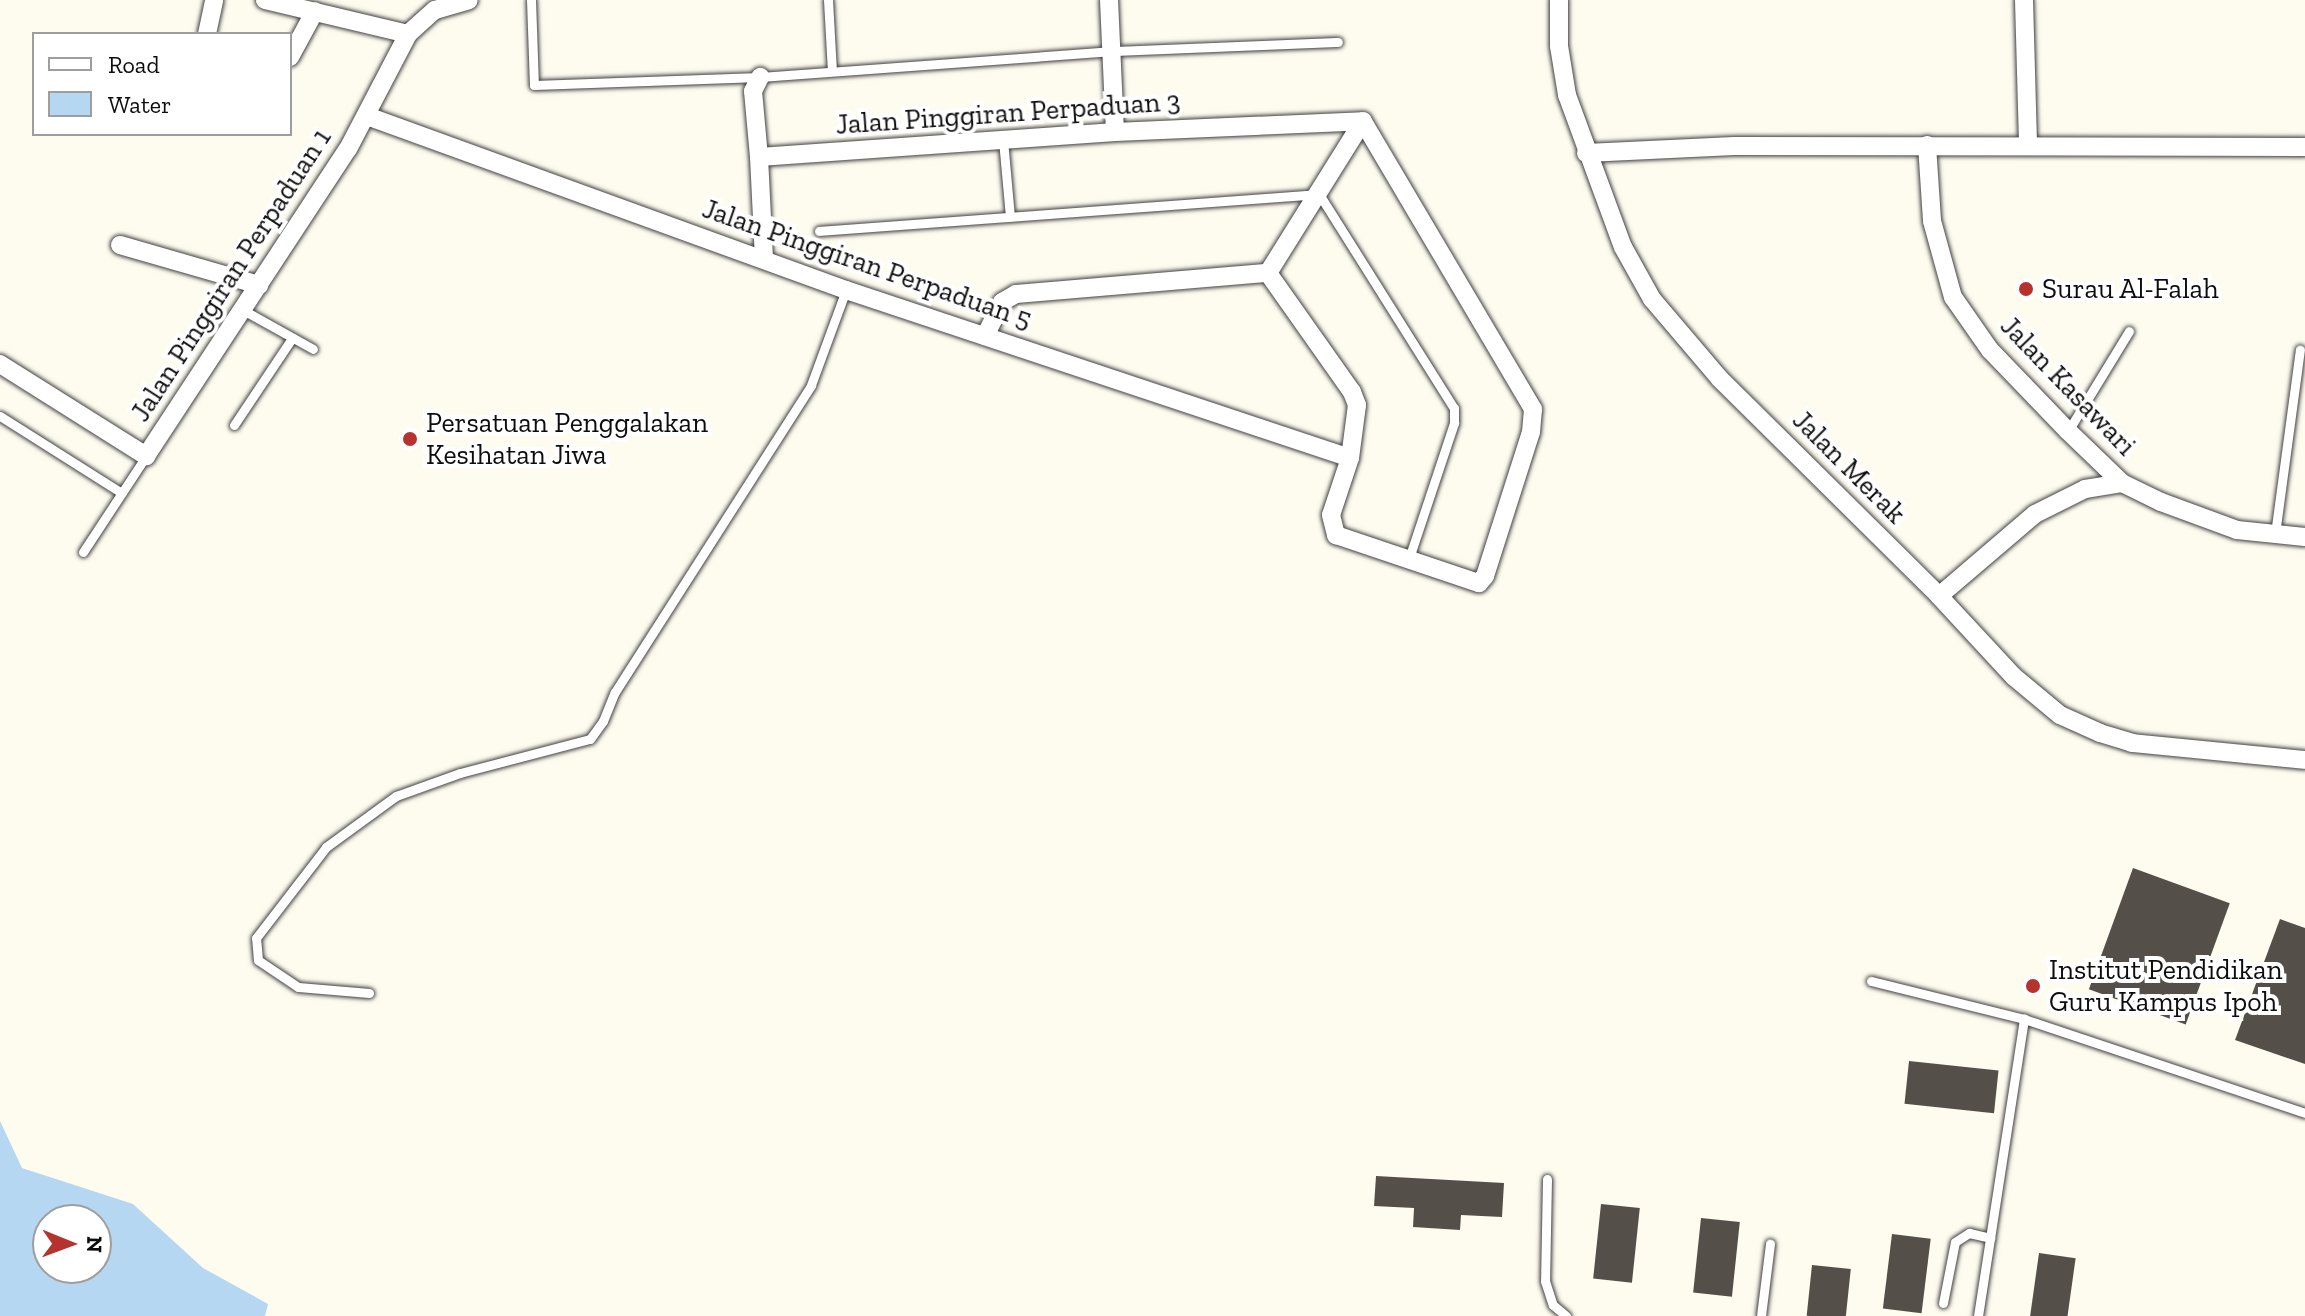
<!DOCTYPE html>
<html>
<head>
<meta charset="utf-8">
<style>
	body { margin:0 }
	#map { position:relative; width:2305px; height:1316px; overflow:hidden; background:#fefcef; font-family:"Zilla Slab",serif }
	div>[style] { position:absolute }
	[style*='--x'] { left:calc(var(--x)*1px); top:calc(var(--y)*1px); width:calc(var(--w)*1px); rotate:calc(var(--a)*1deg) }
	.water>* { inset:0; background:#b6d7f2 }
	.building>* { inset:0; background:#554f4a; transform-origin:0 0 }
	.roads { filter:drop-shadow(0 0 2px #404040) drop-shadow(0 0 2px #404040) }
	.lane>* { height:9px; margin:-4.5px; padding:0 4.5px; transform-origin:4.5px; border-radius:4.5px; background:#fff }
	.street>* { height:18px; margin:-9px; padding:0 9px; transform-origin:9px; border-radius:9px; background:#fff }
	.dots>* { width:22px; height:22px; translate:-50% -50%; box-sizing:border-box; border:4px solid #fff; border-radius:50% }
	span { translate:-50% -50%; white-space:nowrap; text-align:center; line-height:1.15; -webkit-text-stroke:8px #fff; paint-order:stroke }
	.street-label { font-size:28px; color:#0d0d0d }
	.poi-label { font-size:28px; color:#0d0d0d }
	.left { translate:0 -50%; text-align:left }
	.legend { position:absolute; left:32px; top:32px; width:260px; height:104px; box-sizing:border-box; background:#fff; border:2px solid #9e9e9e; margin:0; padding:10px 14px; list-style:none; font-size:24px; color:#0d0d0d }
	.legend li { display:flex; align-items:center; gap:16px; height:40px }
	.legend b { width:40px; border:2px solid #9e9e9e }
	.north { position:absolute; left:32px; top:1204px; width:80px; height:80px; box-sizing:border-box; background:#fff; border:2px solid #9e9e9e; border-radius:50%; rotate:91deg; font-size:22px; font-weight:700; line-height:32px; text-align:center; color:#0d0d0d }
	.north::after { content:''; display:block; margin:auto; width:28px; height:36px; background:#b5322e; clip-path:polygon(50% 0,100% 100%,50% 72%,0 100%) }
</style>
</head>
<body>
<div id="map">
	<div class="water">
		<div style="clip-path:polygon(evenodd,0 1121px,22px 1168px,133px 1204px,203px 1268px,268px 1304px,265px 1316px,0 1316px,0 1121px,48px 1220px,96px 1220px,96px 1268px,48px 1268px,48px 1220px)"></div>
	</div>
	<div class="building">
		<div style="left:2133px;top:868px;width:103px;height:129px;rotate:20deg"></div>
		<div style="clip-path:polygon(2280px 919px,2305px 928px,2305px 1064px,2235px 1040px)"></div>
		<div style="left:1909px;top:1061px;width:90px;height:43px;rotate:6deg"></div>
		<div style="clip-path:polygon(1376px 1176px,1504px 1183px,1502px 1217px,1461px 1215px,1460px 1230px,1413px 1227px,1414px 1208px,1374px 1206px)"></div>
		<div style="left:1601px;top:1204px;width:39px;height:75px;rotate:6deg"></div>
		<div style="left:1701px;top:1218px;width:39px;height:75px;rotate:6deg"></div>
		<div style="left:1892px;top:1234px;width:39px;height:75px;rotate:7deg"></div>
		<div style="left:2039px;top:1253px;width:37px;height:64px;rotate:8deg"></div>
		<div style="left:1812px;top:1265px;width:39px;height:51px;rotate:6deg"></div>
	</div>
	<div class="roads">
		<div class="lane">
			<div style="--x:531;--y:0;--w:85;--a:88"></div>
			<div style="--x:534;--y:85;--w:226;--a:-2"></div>
			<div style="--x:760;--y:77;--w:354;--a:-4.2"></div>
			<div style="--x:1113;--y:51;--w:225;--a:-2.3"></div>
			<div style="--x:828;--y:0;--w:71;--a:86.8"></div>
			<div style="--x:1003;--y:140;--w:77;--a:84.8"></div>
			<div style="--x:819;--y:231;--w:501;--a:-4.23"></div>
			<div style="--x:1319;--y:194;--w:253;--a:57.8"></div>
			<div style="--x:1454;--y:408;--w:15;--a:90"></div>
			<div style="--x:1454;--y:423;--w:145;--a:108.4"></div>
			<div style="--x:243;--y:310;--w:80;--a:29.1"></div>
			<div style="--x:0;--y:416;--w:144;--a:32.3"></div>
			<div style="--x:234;--y:425;--w:105;--a:-56.3"></div>
			<div style="--x:2068;--y:431;--w:117;--a:-58.6"></div>
			<div style="--x:2275;--y:534;--w:186;--a:-82.3"></div>
			<div style="--x:83;--y:552;--w:115;--a:-56.7"></div>
			<div style="--x:1871;--y:981;--w:158;--a:13.9"></div>
			<div style="--x:2024;--y:1019;--w:296;--a:18.5"></div>
			<div style="--x:369;--y:993;--w:71;--a:-175.2"></div>
			<div style="--x:298;--y:987;--w:48;--a:-146"></div>
			<div style="--x:258;--y:960;--w:22;--a:-95"></div>
			<div style="--x:256;--y:938;--w:115;--a:-52.4"></div>
			<div style="--x:326;--y:847;--w:87;--a:-36.1"></div>
			<div style="--x:396;--y:796;--w:68;--a:-19.8"></div>
			<div style="--x:460;--y:773;--w:134;--a:-14.7"></div>
			<div style="--x:590;--y:739;--w:22;--a:-54"></div>
			<div style="--x:603;--y:721;--w:31;--a:-68"></div>
			<div style="--x:615;--y:692;--w:364;--a:-57.4"></div>
			<div style="--x:811;--y:385;--w:101;--a:-69.8"></div>
			<div style="--x:1547;--y:1179;--w:102;--a:91.1"></div>
			<div style="--x:1545;--y:1281;--w:25;--a:72"></div>
			<div style="--x:1553;--y:1305;--w:17;--a:40"></div>
			<div style="--x:1943;--y:1303;--w:62;--a:-78.9"></div>
			<div style="--x:1955;--y:1242;--w:17;--a:-33"></div>
			<div style="--x:1969;--y:1233;--w:22;--a:13"></div>
			<div style="--x:1761;--y:1316;--w:73;--a:-82.9"></div>
			<div style="--x:1978;--y:1316;--w:301;--a:-81.2"></div>
		</div>
		<div class="street">
			<div style="--x:265;--y:0;--w:147;--a:13.4"></div>
			<div style="--x:1109;--y:0;--w:132;--a:87.4"></div>
			<div style="--x:1559;--y:0;--w:46;--a:90"></div>
			<div style="--x:1559;--y:46;--w:50;--a:80.7"></div>
			<div style="--x:1567;--y:95;--w:162;--a:69.8"></div>
			<div style="--x:1623;--y:247;--w:60;--a:60.9"></div>
			<div style="--x:1652;--y:299;--w:105;--a:49.6"></div>
			<div style="--x:1720;--y:379;--w:308;--a:44.7"></div>
			<div style="--x:1939;--y:596;--w:109;--a:47.2"></div>
			<div style="--x:2013;--y:676;--w:61;--a:39.7"></div>
			<div style="--x:2060;--y:715;--w:44;--a:24.2"></div>
			<div style="--x:2100;--y:733;--w:34;--a:17"></div>
			<div style="--x:2132;--y:743;--w:174;--a:5.6"></div>
			<div style="--x:2024;--y:0;--w:144;--a:88.4"></div>
			<div style="--x:207;--y:34;--w:35;--a:-78"></div>
			<div style="--x:290;--y:57;--w:52;--a:-61.5"></div>
			<div style="--x:367;--y:116;--w:510;--a:19.96"></div>
			<div style="--x:846;--y:290;--w:531;--a:18.43"></div>
			<div style="--x:1927;--y:145;--w:76;--a:86.2"></div>
			<div style="--x:1932;--y:221;--w:79;--a:74.6"></div>
			<div style="--x:1953;--y:297;--w:65;--a:55.1"></div>
			<div style="--x:1990;--y:350;--w:112;--a:46.1"></div>
			<div style="--x:2068;--y:431;--w:75;--a:43.9"></div>
			<div style="--x:2122;--y:483;--w:43;--a:26"></div>
			<div style="--x:2161;--y:502;--w:81;--a:20.2"></div>
			<div style="--x:2237;--y:530;--w:68;--a:5.9"></div>
			<div style="--x:1586;--y:153;--w:148;--a:-2.7"></div>
			<div style="--x:1734;--y:146;--w:571;--a:0.1"></div>
			<div style="--x:759;--y:157;--w:66;--a:-95.2"></div>
			<div style="--x:753;--y:91;--w:16;--a:-63"></div>
			<div style="--x:120;--y:245;--w:145;--a:16.1"></div>
			<div style="--x:764;--y:259;--w:102;--a:-92.8"></div>
			<div style="--x:759;--y:157;--w:357;--a:-4"></div>
			<div style="--x:1115;--y:132;--w:248;--a:-2.5"></div>
			<div style="--x:1268;--y:273;--w:179;--a:-58"></div>
			<div style="--x:985;--y:336;--w:38;--a:-63"></div>
			<div style="--x:1002;--y:302;--w:16;--a:-30"></div>
			<div style="--x:1016;--y:294;--w:253;--a:-4.8"></div>
			<div style="--x:1268;--y:273;--w:146;--a:54.8"></div>
			<div style="--x:1352;--y:392;--w:14;--a:69"></div>
			<div style="--x:1357;--y:405;--w:53;--a:97.5"></div>
			<div style="--x:1350;--y:458;--w:60;--a:108.4"></div>
			<div style="--x:1331;--y:515;--w:21;--a:76"></div>
			<div style="--x:1336;--y:535;--w:151;--a:18.6"></div>
			<div style="--x:1479;--y:583;--w:9;--a:-49"></div>
			<div style="--x:1485;--y:576;--w:151;--a:-72.3"></div>
			<div style="--x:1531;--y:432;--w:23;--a:-85"></div>
			<div style="--x:1533;--y:409;--w:334;--a:-120.6"></div>
			<div style="--x:0;--y:364;--w:173;--a:32.2"></div>
			<div style="--x:146;--y:456;--w:367;--a:-56.7"></div>
			<div style="--x:348;--y:149;--w:130;--a:-62.4"></div>
			<div style="--x:408;--y:34;--w:36;--a:-42"></div>
			<div style="--x:435;--y:10;--w:35;--a:-16"></div>
			<div style="--x:1939;--y:596;--w:126;--a:-40.5"></div>
			<div style="--x:2035;--y:514;--w:56;--a:-26.6"></div>
			<div style="--x:2085;--y:489;--w:37;--a:-9"></div>
		</div>
	</div>
	<div class="dots">
		<div style="left:2026px;top:289px;background:#b5322e"></div>
		<div style="left:410px;top:439px;background:#b5322e"></div>
		<div style="left:2033px;top:986px;background:#b5322e"></div>
	</div>
	<div class="street-label">
		<span style="left:1008px;top:113px;rotate:-4deg">Jalan Pinggiran Perpaduan 3</span>
		<span style="left:867px;top:264px;rotate:19deg">Jalan Pinggiran Perpaduan 5</span>
		<span style="left:231px;top:275px;rotate:-57deg">Jalan Pinggiran Perpaduan 1</span>
		<span style="left:2068px;top:386px;rotate:46deg">Jalan Kasawari</span>
		<span style="left:1849px;top:467px;rotate:45deg">Jalan Merak</span>
	</div>
	<div class="poi-label">
		<span class="left" style="left:2042px;top:289px">Surau Al-Falah</span>
		<span class="left" style="left:426px;top:439px">Persatuan Penggalakan<br>Kesihatan Jiwa</span>
		<span class="left" style="left:2049px;top:986px">Institut Pendidikan<br>Guru Kampus Ipoh</span>
	</div>
	<ul class="legend">
	<li><b style="height:10px;background:#fff"></b>Road</li>
	<li><b style="height:22px;background:#b6d7f2"></b>Water</li>
	</ul>
	<div class="north">N</div>
</div>
</body>
</html>
